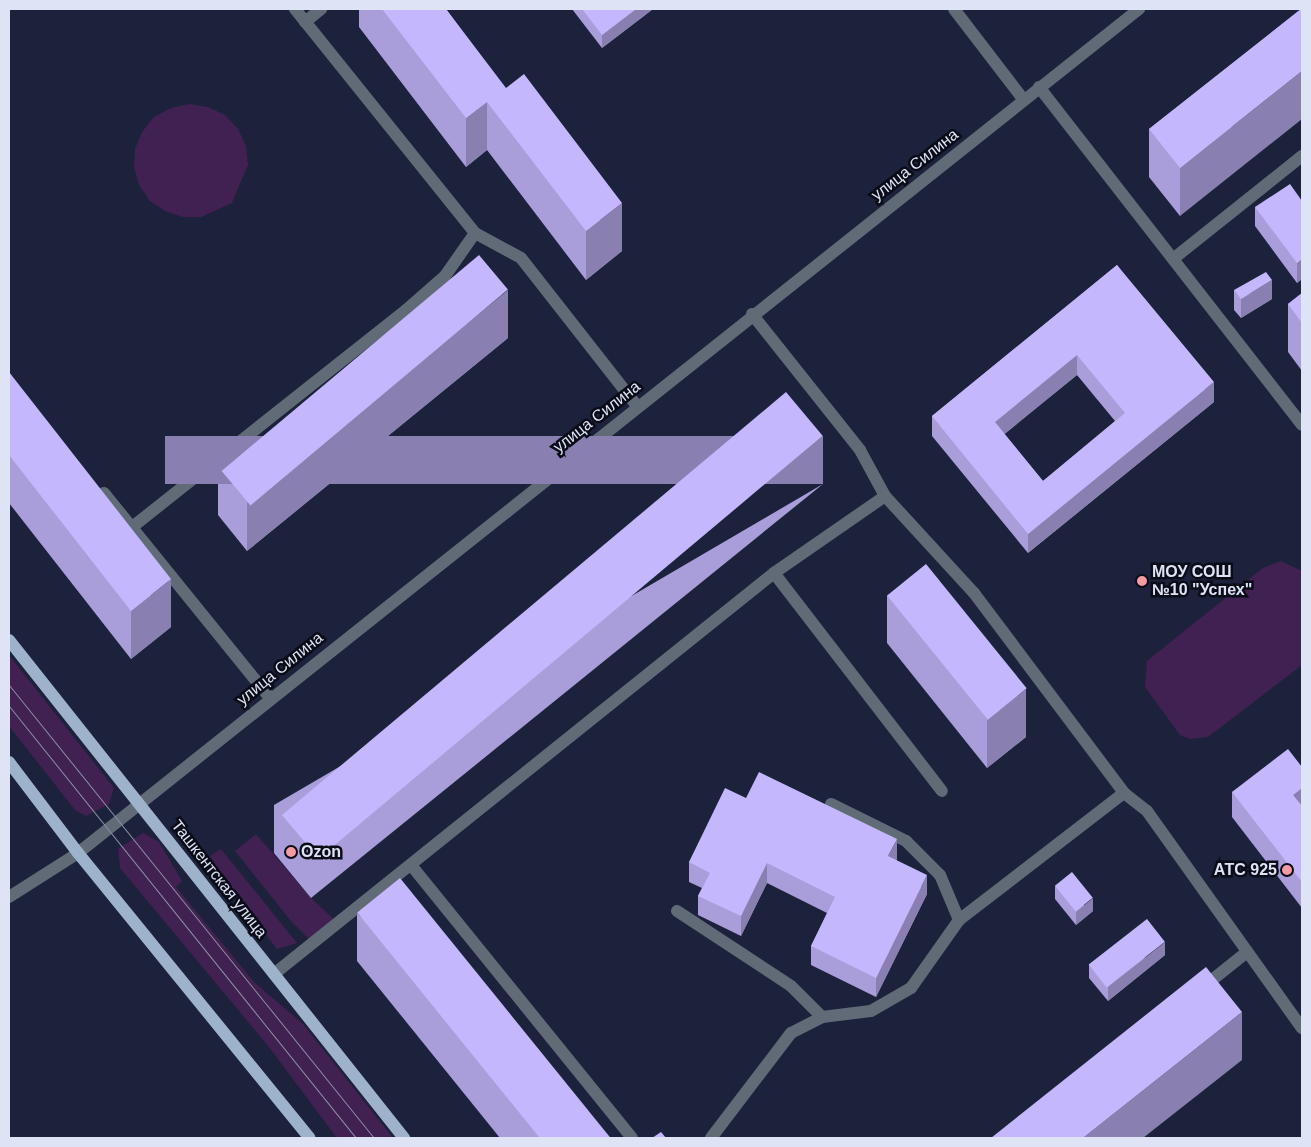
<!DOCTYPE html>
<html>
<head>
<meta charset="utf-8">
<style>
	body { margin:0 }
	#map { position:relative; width:1311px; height:1147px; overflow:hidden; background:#1c223b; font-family:Arial,sans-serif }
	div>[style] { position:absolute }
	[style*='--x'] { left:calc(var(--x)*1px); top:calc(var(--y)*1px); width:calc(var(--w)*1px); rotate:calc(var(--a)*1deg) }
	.green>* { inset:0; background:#412152 }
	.minor>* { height:12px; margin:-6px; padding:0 6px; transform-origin:6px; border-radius:6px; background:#616b77 }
	.major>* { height:12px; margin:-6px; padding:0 6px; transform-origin:6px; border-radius:6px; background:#9eb3cb }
	.tram>* { height:1px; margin:-0.5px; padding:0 0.5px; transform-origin:0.5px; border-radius:0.5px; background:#8a90a5 }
	.wall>* { inset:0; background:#a99dda }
	.shaded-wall>* { inset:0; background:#8980b1; transform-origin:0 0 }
	.building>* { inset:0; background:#c4b7fd; transform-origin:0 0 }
	.dots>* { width:14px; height:14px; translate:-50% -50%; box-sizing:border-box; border:2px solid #0a0c18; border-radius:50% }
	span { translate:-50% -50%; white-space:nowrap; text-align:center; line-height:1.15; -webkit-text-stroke:5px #0a0c18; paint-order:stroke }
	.street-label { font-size:16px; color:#dee4f5 }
	.poi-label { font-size:16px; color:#dee4f5; font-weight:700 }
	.left { translate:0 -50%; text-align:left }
	.right { translate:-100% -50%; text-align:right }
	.frame { position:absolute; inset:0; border:10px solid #dee4f5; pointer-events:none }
</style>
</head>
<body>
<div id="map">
	<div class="green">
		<div style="clip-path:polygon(189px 104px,208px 107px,225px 115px,238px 129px,246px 146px,248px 165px,232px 203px,201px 217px,183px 217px,165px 211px,150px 201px,139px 185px,134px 168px,135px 149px,142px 132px,154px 117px,171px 108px)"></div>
		<div style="clip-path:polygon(1281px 561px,1302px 571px,1302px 665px,1208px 737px,1190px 739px,1180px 735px,1145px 687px,1147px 661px,1263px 568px)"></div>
		<div style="clip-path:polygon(9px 655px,114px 788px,109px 804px,86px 816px,75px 810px,9px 726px)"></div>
		<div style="clip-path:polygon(143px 833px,159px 842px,182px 881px,176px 887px,255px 983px,303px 1024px,393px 1138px,337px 1138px,269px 1047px,120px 868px,118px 849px)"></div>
		<div style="clip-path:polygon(256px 834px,311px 898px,338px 923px,315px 945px,291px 921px,235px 851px)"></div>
		<div style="clip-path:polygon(221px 849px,297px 943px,277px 949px,207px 858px)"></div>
	</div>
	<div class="minor">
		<div style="--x:295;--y:9;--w:287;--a:51.2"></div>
		<div style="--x:475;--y:233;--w:52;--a:28.5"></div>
		<div style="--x:521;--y:258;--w:188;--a:51.9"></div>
		<div style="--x:954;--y:9;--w:113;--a:52.5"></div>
		<div style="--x:305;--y:22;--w:21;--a:-39"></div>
		<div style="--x:1039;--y:87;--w:428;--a:52.1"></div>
		<div style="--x:1173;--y:259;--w:165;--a:-38.6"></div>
		<div style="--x:752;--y:314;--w:174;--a:51.5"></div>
		<div style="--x:860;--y:450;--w:52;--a:61.5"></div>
		<div style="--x:885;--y:496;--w:132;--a:47.5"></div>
		<div style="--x:974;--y:593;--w:250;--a:53.1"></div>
		<div style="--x:1124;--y:793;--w:29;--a:38"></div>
		<div style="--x:1147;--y:811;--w:267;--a:54.5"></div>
		<div style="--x:104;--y:493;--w:264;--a:51"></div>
		<div style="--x:131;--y:528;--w:350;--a:-38.4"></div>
		<div style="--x:405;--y:311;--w:53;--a:-41.2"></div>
		<div style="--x:445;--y:276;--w:52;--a:-55.1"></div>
		<div style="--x:774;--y:573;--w:275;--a:52.4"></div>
		<div style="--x:831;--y:804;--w:84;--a:26.3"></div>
		<div style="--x:906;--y:841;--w:48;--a:45"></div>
		<div style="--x:940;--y:875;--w:49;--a:67.1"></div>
		<div style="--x:411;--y:865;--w:351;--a:51"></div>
		<div style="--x:9;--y:897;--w:82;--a:-32.5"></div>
		<div style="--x:78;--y:853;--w:1356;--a:-38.5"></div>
		<div style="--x:677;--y:911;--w:136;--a:33.3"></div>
		<div style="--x:791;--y:986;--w:44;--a:45"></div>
		<div style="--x:274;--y:974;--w:641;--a:-38.73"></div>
		<div style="--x:774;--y:573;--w:135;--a:-34.7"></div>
		<div style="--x:1202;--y:988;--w:58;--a:-38.7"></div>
		<div style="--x:711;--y:1138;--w:132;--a:-52.7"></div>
		<div style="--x:791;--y:1033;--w:35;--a:-27"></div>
		<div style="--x:822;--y:1017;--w:49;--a:-7"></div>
		<div style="--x:871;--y:1011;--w:46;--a:-29.9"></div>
		<div style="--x:911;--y:988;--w:83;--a:-54.8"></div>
		<div style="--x:959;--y:920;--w:208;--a:-37.6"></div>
	</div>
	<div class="major">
		<div style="--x:9;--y:640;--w:636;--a:51.58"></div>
		<div style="--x:9;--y:762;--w:114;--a:52.8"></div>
		<div style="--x:78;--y:853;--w:367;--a:50.9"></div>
	</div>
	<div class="tram">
		<div style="--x:9;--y:685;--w:582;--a:51.14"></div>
		<div style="--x:9;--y:706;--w:554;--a:51.23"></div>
	</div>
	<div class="wall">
		<div style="clip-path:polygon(359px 9px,446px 9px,622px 251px,586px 280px,487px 150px,466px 167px,359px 27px)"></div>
		<div style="clip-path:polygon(572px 9px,653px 9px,602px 48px)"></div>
		<div style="clip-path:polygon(1301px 9px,1180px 216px,1149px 177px,1149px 129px)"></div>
		<div style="clip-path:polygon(1302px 201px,1302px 279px,1297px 283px,1255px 226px,1255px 207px)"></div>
		<div style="clip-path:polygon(evenodd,1117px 265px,1214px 402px,1028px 553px,932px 436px,932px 416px,1117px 265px,1077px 375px,1115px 421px,1043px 481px,1004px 434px,1077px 375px)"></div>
		<div style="clip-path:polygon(1234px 290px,1272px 299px,1241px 318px,1234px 310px)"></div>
		<div style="clip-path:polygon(1302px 293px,1302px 371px,1288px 352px,1288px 304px)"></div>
		<div style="clip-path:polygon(508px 338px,247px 551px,218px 515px,218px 467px)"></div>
		<div style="clip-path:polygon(9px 372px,171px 627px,131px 659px,9px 503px)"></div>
		<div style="clip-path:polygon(823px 484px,311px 898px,274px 853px,274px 805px)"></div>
		<div style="clip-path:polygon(887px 595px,1026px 737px,987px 768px,887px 643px)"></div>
		<div style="clip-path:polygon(1302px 767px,1302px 908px,1232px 817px,1232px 792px)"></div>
		<div style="clip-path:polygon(746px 798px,897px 859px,896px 860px,927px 894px,876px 997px,811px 965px,811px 946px,827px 913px,767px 883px,741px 936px,698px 915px,698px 896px,702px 888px,689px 882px,689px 862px)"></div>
		<div style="clip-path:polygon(1055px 886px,1093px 911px,1076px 925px,1055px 899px)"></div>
		<div style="clip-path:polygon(357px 913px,609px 1138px,500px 1138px,357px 961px)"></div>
		<div style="clip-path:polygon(1165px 955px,1108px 1001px,1089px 978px,1089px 965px)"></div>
	</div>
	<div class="shaded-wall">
		<div style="clip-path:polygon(636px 9px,653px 9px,602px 48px,602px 35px)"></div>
		<div style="clip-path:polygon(1302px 71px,1302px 119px,1180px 216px,1180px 168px)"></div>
		<div style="clip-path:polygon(487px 102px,487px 150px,466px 167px,466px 118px)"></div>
		<div style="clip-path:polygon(622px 203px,622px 251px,586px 280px,586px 231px)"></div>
		<div style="clip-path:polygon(1302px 259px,1302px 279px,1297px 283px,1297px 263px)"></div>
		<div style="clip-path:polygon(1272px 280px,1272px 299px,1241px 318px,1241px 299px)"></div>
		<div style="clip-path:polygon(508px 290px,508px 338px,247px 551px,247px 503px)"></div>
		<div style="clip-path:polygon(1077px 355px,1077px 375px,995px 442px,995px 422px)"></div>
		<div style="clip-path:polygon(1214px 382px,1214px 402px,1028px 553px,1028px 534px)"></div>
		<div style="left:823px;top:436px;width:48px;height:658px;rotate:90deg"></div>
		<div style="clip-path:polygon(171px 579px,171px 627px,131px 659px,131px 611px)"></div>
		<div style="clip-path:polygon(1026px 689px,1026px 737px,987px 768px,987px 720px)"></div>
		<div style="clip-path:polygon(1302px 788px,1302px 813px,1293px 795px)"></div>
		<div style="clip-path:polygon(897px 839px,897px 859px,888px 876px,888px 856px)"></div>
		<div style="clip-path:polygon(767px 863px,767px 883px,741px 936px,741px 916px)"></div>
		<div style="clip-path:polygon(927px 875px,927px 894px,876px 997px,876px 978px)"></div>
		<div style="clip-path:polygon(1093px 898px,1093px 911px,1076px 925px,1076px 912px)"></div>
		<div style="clip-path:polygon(1165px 942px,1165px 955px,1108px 1001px,1108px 987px)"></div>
		<div style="clip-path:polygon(1242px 1012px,1242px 1060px,1143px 1138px,1083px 1138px)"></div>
	</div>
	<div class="building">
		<div style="clip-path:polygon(382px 9px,446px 9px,506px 88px,524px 74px,622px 203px,586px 231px,487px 102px,466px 118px)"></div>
		<div style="clip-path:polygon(582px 9px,636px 9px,602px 35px)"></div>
		<div style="clip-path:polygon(1301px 9px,1302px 9px,1302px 71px,1180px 168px,1149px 129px)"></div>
		<div style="clip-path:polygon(1290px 184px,1302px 201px,1302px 259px,1297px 263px,1255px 207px)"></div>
		<div style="left:479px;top:255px;width:45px;height:336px;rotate:50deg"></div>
		<div style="clip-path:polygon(evenodd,1117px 265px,1214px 382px,1028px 534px,932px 416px,1117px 265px,1077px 355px,1125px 413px,1043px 481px,995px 422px,1077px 355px)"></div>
		<div style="clip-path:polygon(1266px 272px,1272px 280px,1241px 299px,1234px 290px)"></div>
		<div style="clip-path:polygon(1302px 293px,1302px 323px,1288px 304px)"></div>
		<div style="clip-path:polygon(9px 372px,171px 579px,131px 611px,9px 455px)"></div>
		<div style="left:786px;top:392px;width:57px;height:658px;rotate:50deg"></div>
		<div style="left:926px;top:564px;width:160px;height:50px;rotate:51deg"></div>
		<div style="clip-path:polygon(1288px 749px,1302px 767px,1302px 788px,1293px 795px,1302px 806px,1302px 882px,1232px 792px)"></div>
		<div style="clip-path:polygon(759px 772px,897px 839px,888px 856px,927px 875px,876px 978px,811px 946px,835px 897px,767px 863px,741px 916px,698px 896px,710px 873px,689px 862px,725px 788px,746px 798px)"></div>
		<div style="left:1072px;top:872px;width:33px;height:22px;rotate:51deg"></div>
		<div style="left:400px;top:878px;width:334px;height:55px;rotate:51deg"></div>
		<div style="left:1147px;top:919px;width:29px;height:74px;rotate:52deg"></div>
		<div style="clip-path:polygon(1206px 967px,1242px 1012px,1083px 1138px,991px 1138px)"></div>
		<div style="clip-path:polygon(661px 1132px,666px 1138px,652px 1138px)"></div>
	</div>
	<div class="dots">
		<div style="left:1142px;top:581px;background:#f49aa3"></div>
		<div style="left:291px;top:852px;background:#f49aa3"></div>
		<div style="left:1287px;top:870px;background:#f49aa3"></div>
	</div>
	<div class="street-label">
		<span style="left:915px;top:165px;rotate:-38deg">улица Силина</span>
		<span style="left:597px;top:417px;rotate:-38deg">улица Силина</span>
		<span style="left:280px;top:669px;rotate:-39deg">улица Силина</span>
		<span style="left:219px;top:879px;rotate:52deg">Ташкентская улица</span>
	</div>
	<div class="poi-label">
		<span class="left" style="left:1152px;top:581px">МОУ СОШ<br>№10 "Успех"</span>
		<span class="left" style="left:301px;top:852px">Ozon</span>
		<span class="right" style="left:1277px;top:870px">АТС 925</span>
	</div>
	<div class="frame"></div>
</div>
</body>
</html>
